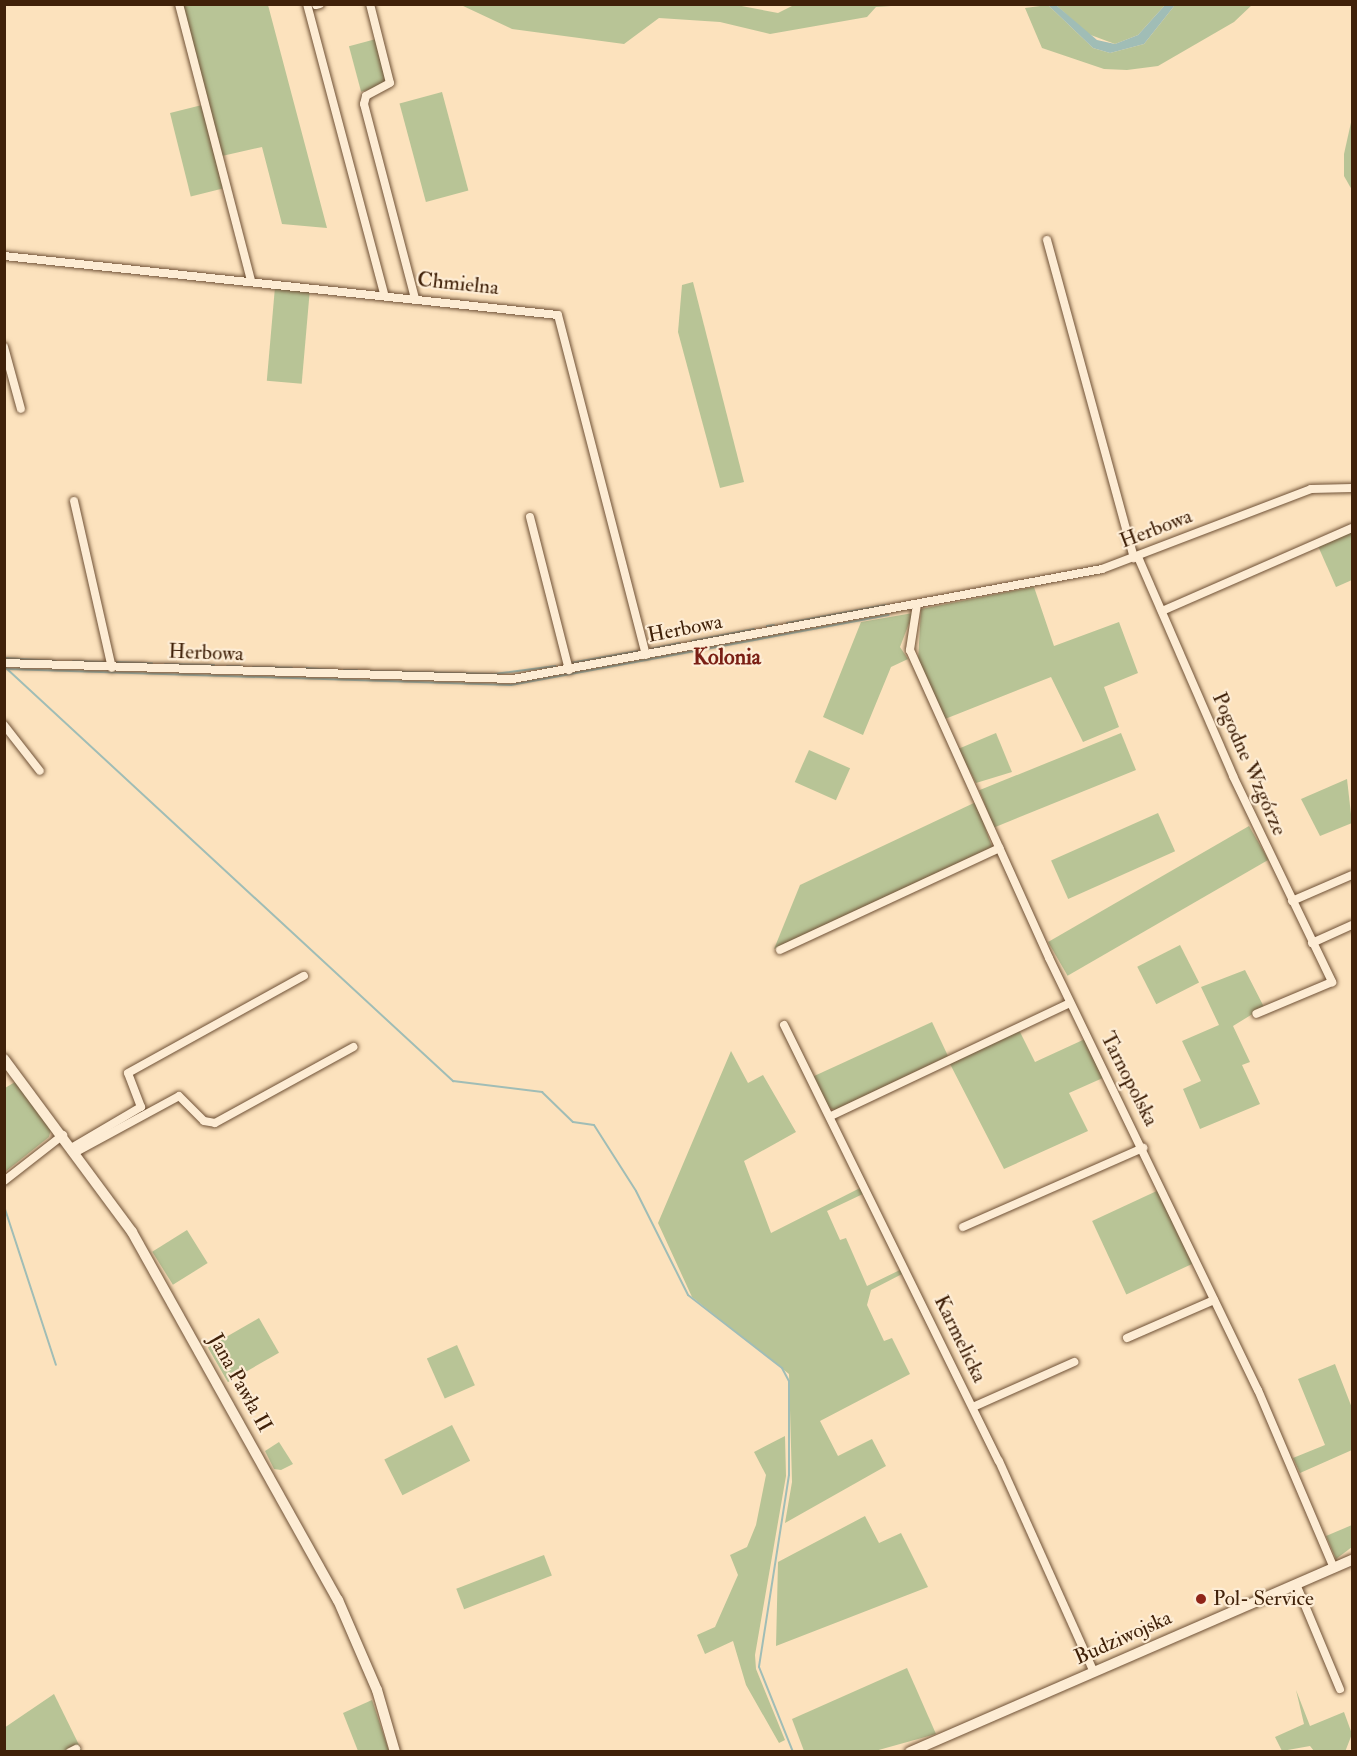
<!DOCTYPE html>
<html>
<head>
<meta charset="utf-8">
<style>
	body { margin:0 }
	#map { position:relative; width:1357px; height:1756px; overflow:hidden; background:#fce2bd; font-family:"IM FELL Double Pica",serif }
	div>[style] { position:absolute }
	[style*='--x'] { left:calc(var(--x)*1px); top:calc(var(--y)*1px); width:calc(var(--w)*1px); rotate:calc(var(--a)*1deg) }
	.green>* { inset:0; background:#b8c496; transform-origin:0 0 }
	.water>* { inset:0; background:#a0bdb6 }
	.stream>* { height:2px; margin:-1px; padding:0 1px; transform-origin:1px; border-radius:1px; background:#a0bdb6 }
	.roads { filter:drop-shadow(0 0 2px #6f5136) drop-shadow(0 0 2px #6f5136) }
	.street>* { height:8px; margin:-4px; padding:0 4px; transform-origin:4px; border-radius:4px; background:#fdecd4 }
	.secondary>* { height:10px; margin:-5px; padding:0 5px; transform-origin:5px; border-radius:5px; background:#fdecd4 }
	.dots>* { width:16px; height:16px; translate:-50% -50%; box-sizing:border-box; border:3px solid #fdecd4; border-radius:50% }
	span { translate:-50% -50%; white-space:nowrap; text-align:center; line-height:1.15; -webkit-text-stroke:4.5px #fdecd4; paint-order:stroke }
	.street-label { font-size:21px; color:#402109 }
	.poi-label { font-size:21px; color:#402109 }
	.left { translate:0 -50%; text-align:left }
	.neighbourhood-label { font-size:22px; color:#7a1f14; font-weight:700 }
	.frame { position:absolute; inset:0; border:6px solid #402109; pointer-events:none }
</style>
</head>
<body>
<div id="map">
	<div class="green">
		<div style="clip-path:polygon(731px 4px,778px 13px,794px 5px,906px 5px,876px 7px,867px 17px,770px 34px,720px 22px,659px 18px,624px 44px,512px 29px,461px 5px)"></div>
		<div style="clip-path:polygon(1253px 4px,1234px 22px,1158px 66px,1127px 70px,1104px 69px,1042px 48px,1025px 8px,1048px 5px,1093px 48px,1110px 53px,1144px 44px,1175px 5px)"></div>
		<div style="clip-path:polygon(182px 5px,268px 5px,327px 228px,282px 224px,262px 147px,222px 156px)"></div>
		<div style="clip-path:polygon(1056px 5px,1165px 5px,1138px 35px,1115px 44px,1088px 34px)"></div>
		<div style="left:376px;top:39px;width:47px;height:28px;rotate:75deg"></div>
		<div style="left:442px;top:92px;width:102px;height:44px;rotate:75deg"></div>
		<div style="left:202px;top:105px;width:86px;height:33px;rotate:76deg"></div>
		<div style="clip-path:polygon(1352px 118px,1352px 190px,1344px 176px,1344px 154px)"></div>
		<div style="clip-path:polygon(693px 282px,744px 482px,720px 488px,678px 332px,682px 285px)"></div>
		<div style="left:275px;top:287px;width:35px;height:94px;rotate:5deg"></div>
		<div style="clip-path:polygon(1352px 531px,1352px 580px,1336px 587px,1318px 546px)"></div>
		<div style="clip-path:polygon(1034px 587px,1054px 646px,1119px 622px,1138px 673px,1104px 687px,1119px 727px,1083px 742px,1051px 677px,945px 719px,918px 661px,921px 609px)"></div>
		<div style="clip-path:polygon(913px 613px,900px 647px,908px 659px,891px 667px,863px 735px,823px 717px,861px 622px)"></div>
		<div style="clip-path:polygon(996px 733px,1012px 772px,976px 783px,958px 749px)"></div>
		<div style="left:1121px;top:733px;width:40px;height:153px;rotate:68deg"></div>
		<div style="left:809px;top:750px;width:45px;height:35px;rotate:24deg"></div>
		<div style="clip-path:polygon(1347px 779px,1352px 823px,1320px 836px,1301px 799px)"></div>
		<div style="clip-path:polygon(976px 802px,992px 847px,774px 949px,800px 885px)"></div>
		<div style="left:1158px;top:813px;width:42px;height:117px;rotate:66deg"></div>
		<div style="left:1249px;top:826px;width:39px;height:232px;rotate:60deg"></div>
		<div style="left:1180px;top:945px;width:42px;height:48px;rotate:63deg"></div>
		<div style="clip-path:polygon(1245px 970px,1264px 1007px,1233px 1026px,1250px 1062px,1242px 1065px,1260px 1104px,1200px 1129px,1183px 1089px,1201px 1081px,1182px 1041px,1219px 1025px,1201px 987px)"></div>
		<div style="clip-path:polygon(932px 1022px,948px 1056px,835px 1110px,826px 1107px,812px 1077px)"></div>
		<div style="clip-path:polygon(1019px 1030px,1035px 1062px,1085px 1039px,1105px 1077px,1069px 1093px,1088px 1131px,1004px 1169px,949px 1062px)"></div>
		<div style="clip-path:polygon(731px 1051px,748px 1083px,763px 1075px,796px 1132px,744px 1161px,771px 1233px,862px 1187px,865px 1193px,827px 1211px,840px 1240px,846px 1238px,867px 1286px,902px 1269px,904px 1273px,871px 1290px,867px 1305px,884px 1341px,892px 1338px,910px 1374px,820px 1421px,838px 1456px,872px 1439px,886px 1466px,785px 1523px,792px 1482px,789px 1374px,692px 1297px,658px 1223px)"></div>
		<div style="clip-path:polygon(15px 1082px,51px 1129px,49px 1137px,5px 1172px,5px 1088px)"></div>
		<div style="left:1161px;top:1189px;width:81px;height:76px;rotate:65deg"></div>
		<div style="left:187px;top:1230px;width:39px;height:41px;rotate:58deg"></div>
		<div style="left:259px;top:1318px;width:40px;height:59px;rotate:60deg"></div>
		<div style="left:457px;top:1345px;width:44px;height:33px;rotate:66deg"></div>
		<div style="clip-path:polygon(1335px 1364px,1352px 1408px,1352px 1450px,1300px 1473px,1293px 1458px,1325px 1445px,1298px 1379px)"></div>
		<div style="left:452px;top:1425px;width:40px;height:76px;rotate:63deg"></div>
		<div style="clip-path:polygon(785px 1436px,786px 1476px,755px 1655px,756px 1669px,785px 1740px,779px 1743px,746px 1685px,733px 1641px,705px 1654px,697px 1635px,715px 1627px,738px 1575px,730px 1555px,747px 1547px,756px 1525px,766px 1475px,754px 1452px)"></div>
		<div style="clip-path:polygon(279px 1442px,293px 1464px,281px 1470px,274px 1469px,265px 1451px)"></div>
		<div style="clip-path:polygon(865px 1516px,879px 1543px,901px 1533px,928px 1587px,776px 1646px,778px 1562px)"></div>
		<div style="clip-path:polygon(1352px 1525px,1352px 1547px,1336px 1559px,1326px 1536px)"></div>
		<div style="left:544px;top:1555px;width:22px;height:94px;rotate:69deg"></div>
		<div style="clip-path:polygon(907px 1668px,936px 1734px,875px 1751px,804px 1751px,792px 1719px)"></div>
		<div style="clip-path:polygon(1296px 1690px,1310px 1726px,1344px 1712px,1352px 1734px,1345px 1752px,1314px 1751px,1310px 1746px,1282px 1751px,1275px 1737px,1304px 1724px)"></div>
		<div style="clip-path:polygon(54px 1694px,82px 1751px,5px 1751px,4px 1728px)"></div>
		<div style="clip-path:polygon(372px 1700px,389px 1751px,358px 1751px,343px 1713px)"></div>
	</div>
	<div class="water">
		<div style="clip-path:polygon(1048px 5px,1056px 5px,1097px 40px,1115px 44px,1138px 35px,1165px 5px,1175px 5px,1144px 44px,1110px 53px,1093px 48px)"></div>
	</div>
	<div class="stream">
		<div style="--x:787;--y:623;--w:100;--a:-10.4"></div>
		<div style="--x:767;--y:626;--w:7;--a:-8"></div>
		<div style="--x:692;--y:641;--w:63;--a:-11"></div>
		<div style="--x:651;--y:649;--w:29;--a:-12"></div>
		<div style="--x:4;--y:658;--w:52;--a:3.3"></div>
		<div style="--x:73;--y:661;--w:31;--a:2"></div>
		<div style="--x:117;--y:662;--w:35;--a:2"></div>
		<div style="--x:570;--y:663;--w:69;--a:-10"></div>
		<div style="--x:165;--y:664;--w:49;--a:1.2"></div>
		<div style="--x:227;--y:666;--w:13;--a:0"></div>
		<div style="--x:253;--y:667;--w:39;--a:1"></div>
		<div style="--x:6;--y:668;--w:609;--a:42.74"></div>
		<div style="--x:453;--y:1081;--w:90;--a:7"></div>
		<div style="--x:542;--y:1092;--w:43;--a:44.1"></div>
		<div style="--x:573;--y:1122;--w:21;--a:8"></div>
		<div style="--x:594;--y:1125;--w:78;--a:57.5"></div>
		<div style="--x:636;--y:1191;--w:116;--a:63.4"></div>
		<div style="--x:688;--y:1295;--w:119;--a:37.8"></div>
		<div style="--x:782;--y:1368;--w:15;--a:62"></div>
		<div style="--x:789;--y:1381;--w:94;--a:90"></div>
		<div style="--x:789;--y:1475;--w:194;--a:98.9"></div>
		<div style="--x:759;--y:1667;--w:92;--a:68.2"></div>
		<div style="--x:306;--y:668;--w:31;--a:4"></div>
		<div style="--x:7;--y:669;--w:504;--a:1.82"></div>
		<div style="--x:511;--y:685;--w:384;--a:-10.5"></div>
		<div style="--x:344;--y:670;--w:13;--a:0"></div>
		<div style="--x:370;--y:671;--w:124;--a:1.4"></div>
		<div style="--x:494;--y:674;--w:62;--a:-7.5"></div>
		<div style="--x:4;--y:1206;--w:167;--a:71.9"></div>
	</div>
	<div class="roads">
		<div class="street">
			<div style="--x:179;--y:4;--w:285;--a:75.4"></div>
			<div style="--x:307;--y:4;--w:300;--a:75.1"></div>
			<div style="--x:370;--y:4;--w:81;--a:75.8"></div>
			<div style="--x:390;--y:83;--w:27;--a:152"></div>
			<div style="--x:366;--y:96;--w:8;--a:104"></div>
			<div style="--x:364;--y:104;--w:201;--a:75.3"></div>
			<div style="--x:316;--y:5;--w:4;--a:-14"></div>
			<div style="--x:1047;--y:240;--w:330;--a:74.7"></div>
			<div style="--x:4;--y:256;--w:557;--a:6.08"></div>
			<div style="--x:558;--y:315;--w:351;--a:75.5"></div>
			<div style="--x:4;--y:347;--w:64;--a:74.7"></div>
			<div style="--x:74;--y:501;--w:171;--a:77.2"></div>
			<div style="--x:530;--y:517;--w:158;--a:75.7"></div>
			<div style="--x:1138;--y:557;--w:239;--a:66.5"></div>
			<div style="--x:1233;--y:776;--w:229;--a:64.3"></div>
			<div style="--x:1332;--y:982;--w:82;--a:157.2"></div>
			<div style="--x:917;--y:604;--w:47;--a:98.7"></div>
			<div style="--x:910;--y:650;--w:338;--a:65.7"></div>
			<div style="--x:1049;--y:958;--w:480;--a:64.2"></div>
			<div style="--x:1258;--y:1390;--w:194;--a:66.9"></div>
			<div style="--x:1162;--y:611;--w:207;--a:-23.6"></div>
			<div style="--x:4;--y:663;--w:509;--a:1.8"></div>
			<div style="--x:513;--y:679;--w:599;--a:-10.58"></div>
			<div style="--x:1102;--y:569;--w:224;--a:-20.9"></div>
			<div style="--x:1311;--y:489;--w:41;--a:-1.4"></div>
			<div style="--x:4;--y:725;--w:58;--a:52"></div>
			<div style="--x:1292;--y:901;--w:65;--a:-23.4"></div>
			<div style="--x:1312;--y:943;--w:44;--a:-24.2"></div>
			<div style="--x:780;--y:950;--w:242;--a:-24.9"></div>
			<div style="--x:784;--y:1025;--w:486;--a:63.8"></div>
			<div style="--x:999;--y:1461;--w:231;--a:65.8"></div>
			<div style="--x:831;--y:1116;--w:264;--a:-25.3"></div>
			<div style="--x:73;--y:1147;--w:79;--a:-30.5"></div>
			<div style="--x:141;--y:1107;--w:36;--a:-111"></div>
			<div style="--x:128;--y:1073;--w:201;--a:-28.9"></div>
			<div style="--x:76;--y:1152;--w:117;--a:-28.5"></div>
			<div style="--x:179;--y:1096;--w:35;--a:45"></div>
			<div style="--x:204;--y:1121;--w:11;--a:10"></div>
			<div style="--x:215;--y:1123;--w:158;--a:-28.8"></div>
			<div style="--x:4;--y:1181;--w:75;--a:-37.9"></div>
			<div style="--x:963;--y:1227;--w:197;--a:-23.7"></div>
			<div style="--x:1127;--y:1338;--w:95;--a:-23.6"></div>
			<div style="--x:973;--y:1407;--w:111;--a:-24"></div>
			<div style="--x:1296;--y:1584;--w:114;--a:67.3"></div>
			<div style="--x:70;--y:1752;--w:7;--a:-27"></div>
		</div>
		<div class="secondary">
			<div style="--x:4;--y:1059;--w:215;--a:53.5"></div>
			<div style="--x:132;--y:1232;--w:422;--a:60.8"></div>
			<div style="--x:338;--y:1600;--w:98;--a:66.6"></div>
			<div style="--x:377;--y:1690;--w:65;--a:73.8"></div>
			<div style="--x:910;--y:1752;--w:482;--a:-23.5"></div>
		</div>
	</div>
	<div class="dots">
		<div style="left:1201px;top:1599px;background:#8f2418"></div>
	</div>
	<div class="street-label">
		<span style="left:458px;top:284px;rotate:6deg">Chmielna</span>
		<span style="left:1156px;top:529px;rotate:-21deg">Herbowa</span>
		<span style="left:685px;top:629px;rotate:-11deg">Herbowa</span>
		<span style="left:206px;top:653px;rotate:2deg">Herbowa</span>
		<span style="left:1249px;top:764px;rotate:66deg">Pogodne Wzgórze</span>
		<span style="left:1129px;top:1079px;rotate:63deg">Tarnopolska</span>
		<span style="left:960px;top:1339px;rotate:64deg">Karmelicka</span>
		<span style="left:240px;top:1383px;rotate:61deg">Jana Pawła II</span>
		<span style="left:1123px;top:1638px;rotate:-24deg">Budziwojska</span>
	</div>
	<div class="poi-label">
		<span class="left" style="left:1213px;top:1599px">Pol- Service</span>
	</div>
	<div class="neighbourhood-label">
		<span style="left:727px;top:658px">Kolonia</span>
	</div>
	<div class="frame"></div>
</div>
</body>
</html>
